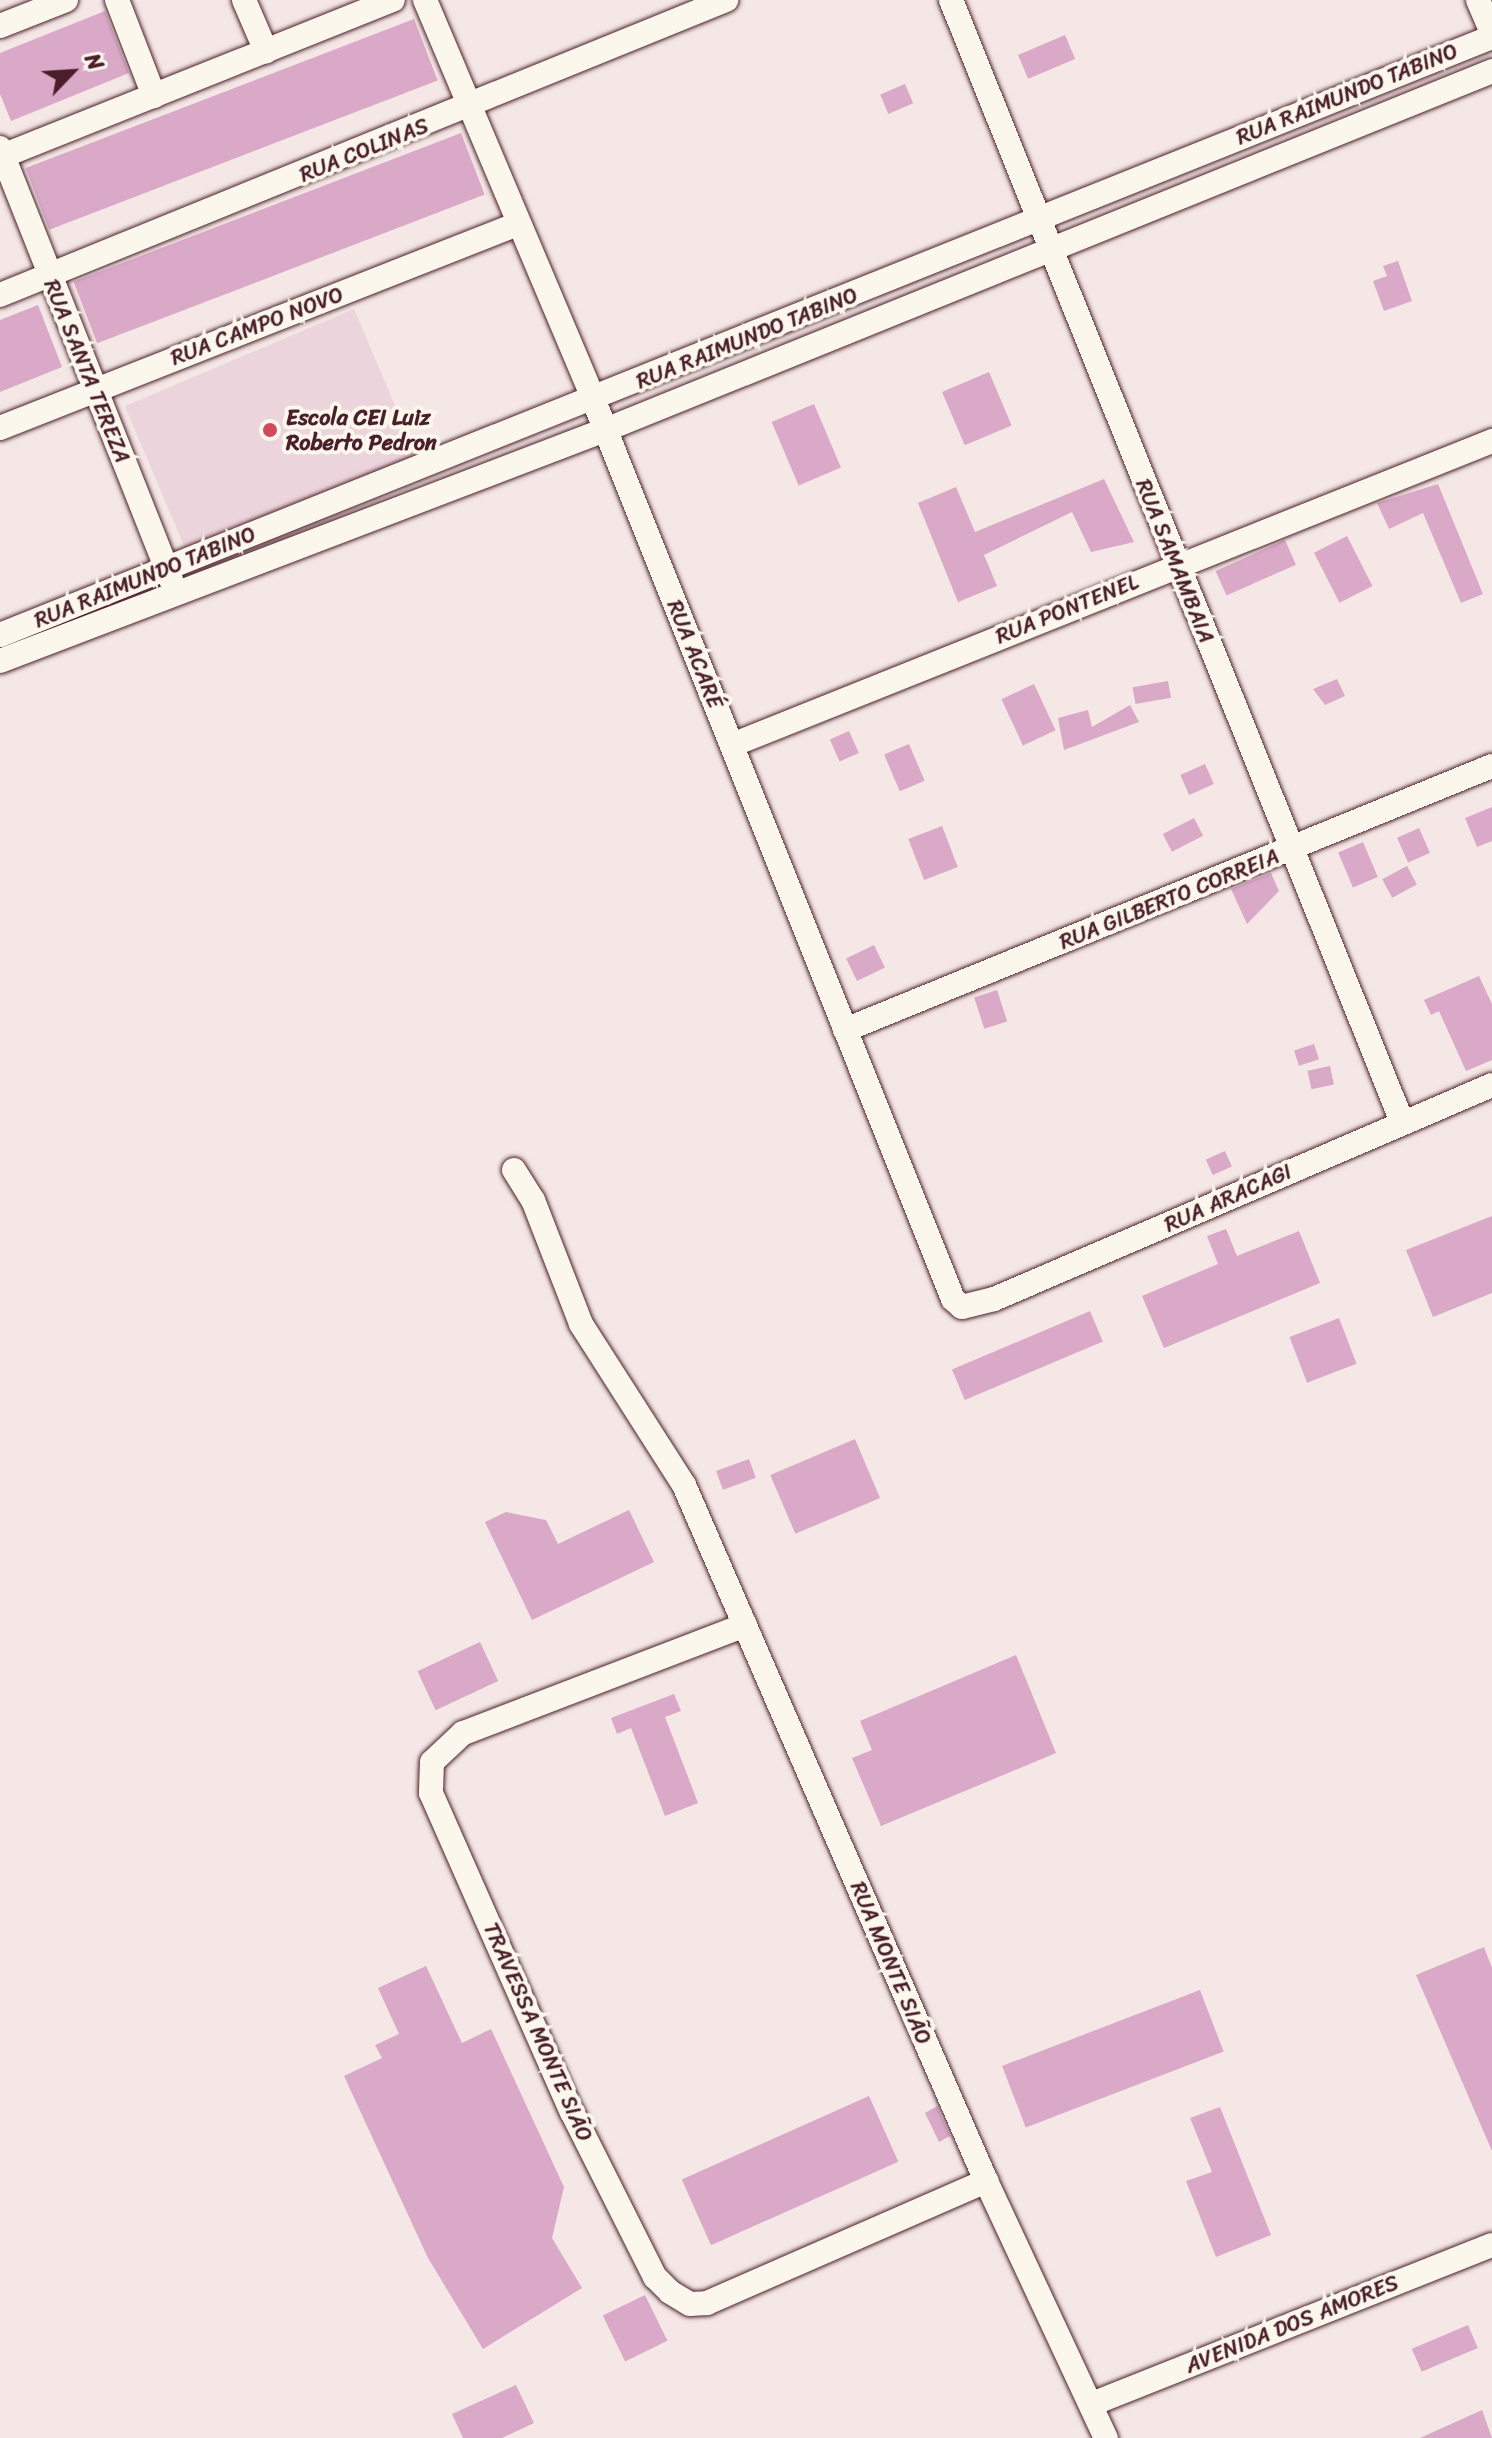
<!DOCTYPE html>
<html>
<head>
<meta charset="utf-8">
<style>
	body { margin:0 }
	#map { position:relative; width:1492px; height:2438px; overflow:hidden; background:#f4e7e5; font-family:Sriracha,sans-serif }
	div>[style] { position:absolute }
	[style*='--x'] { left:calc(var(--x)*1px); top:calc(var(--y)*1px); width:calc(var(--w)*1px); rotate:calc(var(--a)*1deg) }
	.built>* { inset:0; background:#ecd4dc; transform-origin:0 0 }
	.building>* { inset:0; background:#daa9c7; transform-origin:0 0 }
	.roads { filter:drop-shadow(0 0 2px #4a1f2b) drop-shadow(0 0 2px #4a1f2b) }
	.minor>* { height:24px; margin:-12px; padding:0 12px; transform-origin:12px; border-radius:12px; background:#fbf7ec }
	.dots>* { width:22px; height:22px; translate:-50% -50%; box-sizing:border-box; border:4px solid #fbf7ec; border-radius:50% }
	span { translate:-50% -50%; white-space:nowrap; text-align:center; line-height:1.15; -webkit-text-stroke:8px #fbf7ec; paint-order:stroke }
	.street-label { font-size:22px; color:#4a1f2b }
	.poi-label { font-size:22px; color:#4a1f2b; font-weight:700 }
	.left { translate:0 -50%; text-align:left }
	.north { position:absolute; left:32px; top:32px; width:80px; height:80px; -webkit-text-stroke:6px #fbf7ec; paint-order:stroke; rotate:65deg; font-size:22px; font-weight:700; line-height:32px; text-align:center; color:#4a1f2b }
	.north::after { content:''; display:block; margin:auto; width:28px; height:36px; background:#4a1f2b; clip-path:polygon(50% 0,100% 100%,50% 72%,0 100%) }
</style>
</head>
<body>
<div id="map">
	<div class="built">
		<div style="left:354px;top:309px;width:160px;height:249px;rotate:67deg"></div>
	</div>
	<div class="building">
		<div style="clip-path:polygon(105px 11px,129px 73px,11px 121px,0 94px,0 53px)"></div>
		<div style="left:414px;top:19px;width:66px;height:416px;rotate:69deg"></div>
		<div style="left:1065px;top:35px;width:26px;height:51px;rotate:67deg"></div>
		<div style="left:905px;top:84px;width:21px;height:27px;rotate:67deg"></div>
		<div style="left:461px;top:133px;width:66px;height:415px;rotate:69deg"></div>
		<div style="clip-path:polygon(1398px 261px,1412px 301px,1384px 311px,1373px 281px,1387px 276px,1383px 266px)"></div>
		<div style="clip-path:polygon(38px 305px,62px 367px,0 392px,0 320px)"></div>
		<div style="left:989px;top:372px;width:58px;height:51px;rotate:67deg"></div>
		<div style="left:814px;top:404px;width:69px;height:46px;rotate:67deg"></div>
		<div style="clip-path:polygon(1104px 479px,1134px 542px,1091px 552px,1072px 512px,984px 555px,997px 586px,958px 602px,918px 503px,956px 487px,975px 532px)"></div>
		<div style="clip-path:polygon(1438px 484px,1483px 594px,1461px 603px,1423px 513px,1389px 529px,1377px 503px)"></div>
		<div style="left:1347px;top:536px;width:56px;height:37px;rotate:63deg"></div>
		<div style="left:1285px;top:540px;width:27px;height:76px;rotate:66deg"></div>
		<div style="clip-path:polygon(1337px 679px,1345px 696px,1325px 705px,1313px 689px)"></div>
		<div style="left:1168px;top:681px;width:17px;height:36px;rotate:80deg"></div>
		<div style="left:1034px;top:684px;width:51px;height:36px;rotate:65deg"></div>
		<div style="clip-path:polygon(1130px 705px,1139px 722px,1064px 750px,1058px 718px,1088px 710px,1092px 727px)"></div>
		<div style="left:849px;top:731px;width:24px;height:21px;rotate:66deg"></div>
		<div style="left:909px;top:744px;width:40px;height:27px;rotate:67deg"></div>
		<div style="left:1205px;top:764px;width:22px;height:27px;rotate:66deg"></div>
		<div style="clip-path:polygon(1492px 807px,1492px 841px,1477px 847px,1465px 818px)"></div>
		<div style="left:1194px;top:818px;width:20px;height:35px;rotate:63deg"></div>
		<div style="left:942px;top:826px;width:44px;height:36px;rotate:69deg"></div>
		<div style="left:1419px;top:828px;width:27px;height:24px;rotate:66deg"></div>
		<div style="left:1363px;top:842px;width:38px;height:27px;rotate:67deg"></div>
		<div style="left:1407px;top:866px;width:21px;height:28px;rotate:62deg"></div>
		<div style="clip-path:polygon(1271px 873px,1279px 891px,1247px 924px,1231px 889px)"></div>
		<div style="left:874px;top:945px;width:25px;height:31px;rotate:64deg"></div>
		<div style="clip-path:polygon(1479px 976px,1492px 1004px,1492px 1060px,1466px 1071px,1439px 1011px,1431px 1015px,1424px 1000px)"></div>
		<div style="left:997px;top:990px;width:33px;height:24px;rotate:72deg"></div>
		<div style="left:1314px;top:1044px;width:16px;height:21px;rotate:72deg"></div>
		<div style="left:1330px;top:1066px;width:19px;height:23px;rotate:78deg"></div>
		<div style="left:1225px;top:1151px;width:17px;height:21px;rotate:66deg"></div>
		<div style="clip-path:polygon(1492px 1216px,1492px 1293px,1433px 1317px,1406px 1250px)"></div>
		<div style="clip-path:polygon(1226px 1229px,1237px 1256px,1299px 1231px,1320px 1283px,1164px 1348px,1142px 1296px,1218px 1264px,1207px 1236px)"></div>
		<div style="left:1090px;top:1311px;width:33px;height:150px;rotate:67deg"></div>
		<div style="left:1339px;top:1318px;width:49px;height:53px;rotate:69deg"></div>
		<div style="left:855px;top:1439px;width:64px;height:92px;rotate:67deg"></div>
		<div style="left:749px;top:1459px;width:20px;height:35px;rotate:70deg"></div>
		<div style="clip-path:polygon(629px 1510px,654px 1562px,532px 1620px,485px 1522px,506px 1512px,546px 1520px,558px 1544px)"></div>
		<div style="left:480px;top:1642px;width:43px;height:69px;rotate:65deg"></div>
		<div style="clip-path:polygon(1016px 1655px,1056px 1753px,881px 1826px,852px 1758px,872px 1750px,860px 1721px)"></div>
		<div style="clip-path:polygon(674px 1694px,681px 1711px,665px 1717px,698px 1803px,665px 1816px,631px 1728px,617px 1734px,611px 1718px)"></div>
		<div style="clip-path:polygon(1484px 1947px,1492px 1968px,1492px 2151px,1416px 1975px)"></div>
		<div style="clip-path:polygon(426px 1966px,462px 2043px,491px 2029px,564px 2187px,552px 2238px,582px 2288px,483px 2349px,428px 2258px,344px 2076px,382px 2058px,375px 2045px,399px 2034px,378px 1988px)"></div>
		<div style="left:1200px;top:1990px;width:66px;height:212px;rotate:69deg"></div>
		<div style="left:869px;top:2096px;width:72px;height:205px;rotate:66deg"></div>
		<div style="clip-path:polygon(937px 2106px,950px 2136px,939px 2142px,925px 2113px)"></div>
		<div style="clip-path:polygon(1220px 2107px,1271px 2235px,1216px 2257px,1186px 2181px,1212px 2172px,1190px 2118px)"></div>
		<div style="left:645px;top:2295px;width:51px;height:47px;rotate:64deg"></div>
		<div style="left:1468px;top:2325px;width:25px;height:61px;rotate:67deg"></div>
		<div style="clip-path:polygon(516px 2385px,534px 2423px,502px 2438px,463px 2438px,452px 2414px)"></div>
		<div style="clip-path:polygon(1482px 2410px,1492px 2438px,1420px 2438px)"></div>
	</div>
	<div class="roads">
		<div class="minor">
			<div style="--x:117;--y:0;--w:103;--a:68.9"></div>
			<div style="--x:244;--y:0;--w:56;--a:66.7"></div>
			<div style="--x:425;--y:0;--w:435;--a:67.1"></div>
			<div style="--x:594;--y:401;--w:967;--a:68.21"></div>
			<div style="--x:953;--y:1299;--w:12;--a:42"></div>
			<div style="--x:962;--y:1307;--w:33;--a:-14"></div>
			<div style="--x:994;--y:1299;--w:542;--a:-23.25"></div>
			<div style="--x:951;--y:0;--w:1209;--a:68.1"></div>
			<div style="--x:1478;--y:0;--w:36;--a:67"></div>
			<div style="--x:0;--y:26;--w:71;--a:-21.5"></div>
			<div style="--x:0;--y:148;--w:466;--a:68.4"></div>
			<div style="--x:0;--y:157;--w:423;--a:-21.8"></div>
			<div style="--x:0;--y:295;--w:784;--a:-22.11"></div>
			<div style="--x:0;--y:428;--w:554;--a:-21.51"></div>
			<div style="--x:0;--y:635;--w:1607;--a:-21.84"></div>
			<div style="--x:0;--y:661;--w:648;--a:-20.9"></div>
			<div style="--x:605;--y:430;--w:957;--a:-22.03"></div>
			<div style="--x:732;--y:745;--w:819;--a:-21.8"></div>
			<div style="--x:845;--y:1030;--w:699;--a:-22.2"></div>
			<div style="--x:514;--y:1170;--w:36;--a:58"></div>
			<div style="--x:533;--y:1200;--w:133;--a:68.8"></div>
			<div style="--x:581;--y:1324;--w:191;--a:57.4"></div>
			<div style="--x:684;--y:1485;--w:759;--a:66.54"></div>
			<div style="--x:986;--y:2181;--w:284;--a:65"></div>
			<div style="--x:745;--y:1625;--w:302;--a:159"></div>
			<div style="--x:463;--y:1733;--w:42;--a:136.9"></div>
			<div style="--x:432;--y:1762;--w:31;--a:92"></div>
			<div style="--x:431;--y:1793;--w:349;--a:66.2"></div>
			<div style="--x:572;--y:2112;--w:185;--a:63.3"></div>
			<div style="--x:655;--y:2277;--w:21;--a:45"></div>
			<div style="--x:670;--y:2292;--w:23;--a:31"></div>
			<div style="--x:690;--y:2304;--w:17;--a:-3"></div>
			<div style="--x:707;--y:2303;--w:305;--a:-23.6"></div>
			<div style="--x:1092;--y:2404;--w:430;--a:-21.7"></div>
		</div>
	</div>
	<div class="dots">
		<div style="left:270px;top:430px;background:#d1495b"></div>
	</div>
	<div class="street-label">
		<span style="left:1347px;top:94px;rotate:-22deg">RUA RAIMUNDO TABINO</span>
		<span style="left:364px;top:150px;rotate:-22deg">RUA COLINAS</span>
		<span style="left:257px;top:326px;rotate:-21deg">RUA CAMPO NOVO</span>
		<span style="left:747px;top:338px;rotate:-22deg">RUA RAIMUNDO TABINO</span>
		<span style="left:87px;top:371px;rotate:68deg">RUA SANTA TEREZA</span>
		<span style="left:1175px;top:561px;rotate:68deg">RUA SAMAMBAIA</span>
		<span style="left:145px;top:577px;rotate:-22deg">RUA RAIMUNDO TABINO</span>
		<span style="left:1067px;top:609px;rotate:-22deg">RUA PONTENEL</span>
		<span style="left:695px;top:654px;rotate:68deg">RUA ACARÉ</span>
		<span style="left:1169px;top:899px;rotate:-22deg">RUA GILBERTO CORREIA</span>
		<span style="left:1228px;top:1198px;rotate:-24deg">RUA ARACAGI</span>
		<span style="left:891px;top:1963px;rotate:67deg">RUA MONTE SIÃO</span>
		<span style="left:538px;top:2032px;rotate:66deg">TRAVESSA MONTE SIÃO</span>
		<span style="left:1292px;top:2324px;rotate:-22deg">AVENIDA DOS AMORES</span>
	</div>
	<div class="poi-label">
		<span class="left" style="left:286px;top:430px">Escola CEI Luiz<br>Roberto Pedron</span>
	</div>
	<div class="north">N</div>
</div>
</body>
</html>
